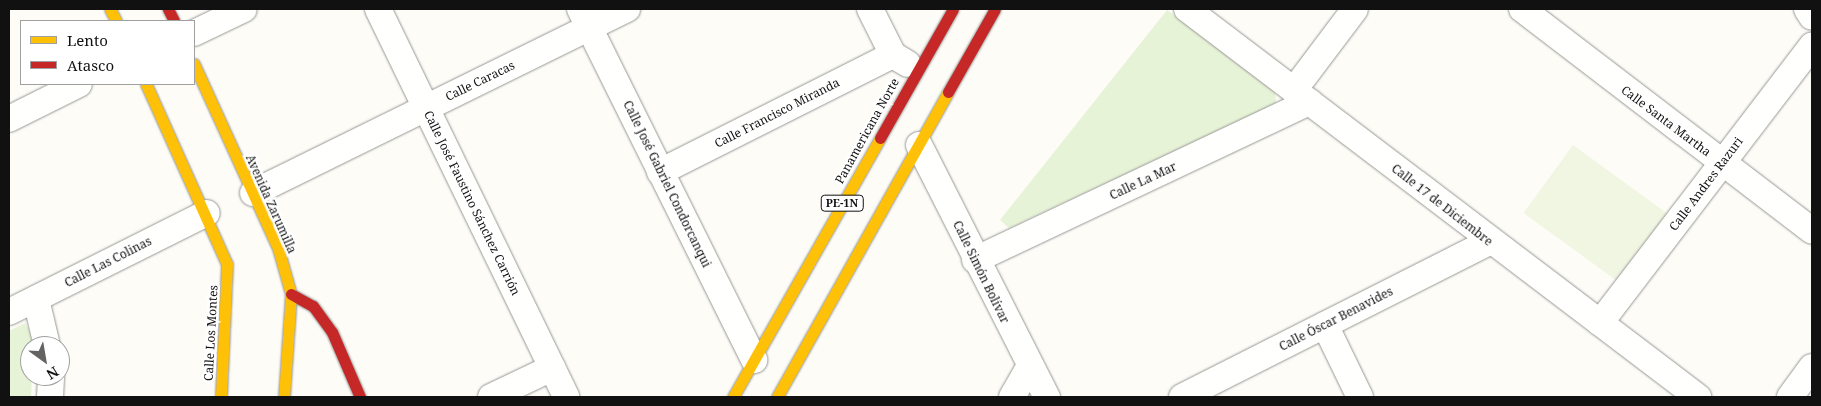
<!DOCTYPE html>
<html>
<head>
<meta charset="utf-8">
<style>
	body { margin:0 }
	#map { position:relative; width:1821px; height:406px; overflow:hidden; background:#fdfcf7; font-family:"Noto Serif",serif }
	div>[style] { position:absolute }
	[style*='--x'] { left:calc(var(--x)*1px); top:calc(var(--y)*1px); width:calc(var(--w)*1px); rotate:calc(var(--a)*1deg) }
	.green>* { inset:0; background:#e7f3d7 }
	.pitch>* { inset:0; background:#f0f6e1; transform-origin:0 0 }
	.roads { filter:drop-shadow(0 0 1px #979795) drop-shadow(0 0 1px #979795) }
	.street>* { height:26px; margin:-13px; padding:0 13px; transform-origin:13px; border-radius:13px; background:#fffffe }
	.slow>* { height:11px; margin:-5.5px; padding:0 5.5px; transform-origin:5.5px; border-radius:5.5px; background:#ffc107 }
	.jam>* { height:11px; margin:-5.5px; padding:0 5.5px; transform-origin:5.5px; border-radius:5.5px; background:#c62828 }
	span { translate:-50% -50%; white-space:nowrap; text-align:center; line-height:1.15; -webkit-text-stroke:5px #fff; paint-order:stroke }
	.shield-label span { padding:1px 4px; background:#fff; border:1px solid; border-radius:4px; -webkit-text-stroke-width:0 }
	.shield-label { font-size:11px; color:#111; font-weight:700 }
	.street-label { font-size:12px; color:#111 }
	.frame { position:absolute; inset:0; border:10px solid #111; pointer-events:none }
	.legend { position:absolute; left:20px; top:20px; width:175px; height:65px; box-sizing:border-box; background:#fff; border:1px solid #a0a0a0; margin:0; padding:6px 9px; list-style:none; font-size:15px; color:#111 }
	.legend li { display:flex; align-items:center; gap:10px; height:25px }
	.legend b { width:25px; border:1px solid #a0a0a0 }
	.north { position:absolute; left:20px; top:336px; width:50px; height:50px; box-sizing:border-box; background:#fff; border:1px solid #a0a0a0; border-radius:50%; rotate:148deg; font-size:14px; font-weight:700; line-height:20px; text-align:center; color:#111 }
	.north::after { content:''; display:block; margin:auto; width:18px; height:22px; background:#646362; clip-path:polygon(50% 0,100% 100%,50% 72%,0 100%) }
</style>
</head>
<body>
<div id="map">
	<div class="green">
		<div style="clip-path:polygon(1167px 10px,1275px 89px,1276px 104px,1009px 228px,1000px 220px)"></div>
		<div style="clip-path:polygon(25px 323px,34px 339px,31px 397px,9px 397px,9px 331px)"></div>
	</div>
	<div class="pitch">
		<div style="left:1573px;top:145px;width:119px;height:84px;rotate:36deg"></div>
	</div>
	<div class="roads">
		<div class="street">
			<div style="--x:378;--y:9;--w:431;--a:64.1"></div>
			<div style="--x:580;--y:9;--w:392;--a:63.6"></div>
			<div style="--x:870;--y:9;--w:51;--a:63.4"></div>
			<div style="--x:893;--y:55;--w:17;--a:31"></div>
			<div style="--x:1187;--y:9;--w:642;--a:37.21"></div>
			<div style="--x:1522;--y:9;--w:365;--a:37.4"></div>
			<div style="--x:1807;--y:9;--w:9;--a:58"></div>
			<div style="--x:194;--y:33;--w:55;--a:-25.6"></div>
			<div style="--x:1294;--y:90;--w:101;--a:-53"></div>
			<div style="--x:9;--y:119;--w:78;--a:-26.6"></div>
			<div style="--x:919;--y:145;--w:283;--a:63.1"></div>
			<div style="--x:660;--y:172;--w:261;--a:-26.7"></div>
			<div style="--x:253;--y:193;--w:417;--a:-26.2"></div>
			<div style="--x:975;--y:260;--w:370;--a:-25.3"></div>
			<div style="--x:36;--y:299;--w:48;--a:76.8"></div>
			<div style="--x:9;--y:312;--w:221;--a:-26.6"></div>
			<div style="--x:1600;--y:323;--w:349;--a:-52.6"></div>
			<div style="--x:1325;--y:325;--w:80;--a:64.1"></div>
			<div style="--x:50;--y:397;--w:21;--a:-87"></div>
			<div style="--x:491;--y:397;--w:68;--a:-25.4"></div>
			<div style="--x:1012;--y:397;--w:34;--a:-60"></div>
			<div style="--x:1182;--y:397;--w:344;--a:-26.8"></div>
			<div style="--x:1790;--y:397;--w:37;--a:-54"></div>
		</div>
		<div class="slow">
			<div style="--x:110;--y:9;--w:13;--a:63"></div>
			<div style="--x:194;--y:64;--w:202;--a:65.5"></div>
			<div style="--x:278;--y:248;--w:48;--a:74.2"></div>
			<div style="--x:291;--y:294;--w:103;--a:93.9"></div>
			<div style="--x:146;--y:84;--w:197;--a:65.8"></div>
			<div style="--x:227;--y:264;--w:133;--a:92.6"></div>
			<div style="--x:733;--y:397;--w:298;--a:-60.4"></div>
			<div style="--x:777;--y:397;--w:350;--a:-60.7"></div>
		</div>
		<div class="jam">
			<div style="--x:168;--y:9;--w:13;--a:63"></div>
			<div style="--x:948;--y:92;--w:95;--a:-60.5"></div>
			<div style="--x:880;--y:138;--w:148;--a:-60.5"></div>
			<div style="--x:291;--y:294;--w:25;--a:29"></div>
			<div style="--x:313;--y:306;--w:32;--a:54"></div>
			<div style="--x:332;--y:332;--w:71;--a:66.7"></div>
		</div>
	</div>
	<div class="shield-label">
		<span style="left:842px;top:203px">PE-1N</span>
	</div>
	<div class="street-label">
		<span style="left:480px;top:81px;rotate:-26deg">Calle Caracas</span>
		<span style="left:777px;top:113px;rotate:-27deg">Calle Francisco Miranda</span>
		<span style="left:1666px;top:121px;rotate:37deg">Calle Santa Martha</span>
		<span style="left:867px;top:131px;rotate:-61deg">Panamericana Norte</span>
		<span style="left:1143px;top:181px;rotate:-25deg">Calle La Mar</span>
		<span style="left:667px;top:184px;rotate:64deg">Calle José Gabriel Condorcanqui</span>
		<span style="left:1706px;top:184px;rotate:-53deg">Calle Andres Razuri</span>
		<span style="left:472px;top:203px;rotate:64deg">Calle José Faustino Sánchez Carrión</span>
		<span style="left:271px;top:204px;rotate:66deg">Avenida Zarumilla</span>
		<span style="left:1442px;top:205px;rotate:38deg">Calle 17 de Diciembre</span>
		<span style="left:108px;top:262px;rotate:-27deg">Calle Las Colinas</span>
		<span style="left:981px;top:272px;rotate:64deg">Calle Simón Bolívar</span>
		<span style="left:1336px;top:319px;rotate:-27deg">Calle Óscar Benavides</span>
		<span style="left:211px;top:333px;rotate:-87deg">Calle Los Montes</span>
	</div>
	<div class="frame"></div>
	<ul class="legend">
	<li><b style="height:6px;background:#ffc107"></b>Lento</li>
	<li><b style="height:6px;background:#c62828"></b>Atasco</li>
	</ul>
	<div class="north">N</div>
</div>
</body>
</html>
